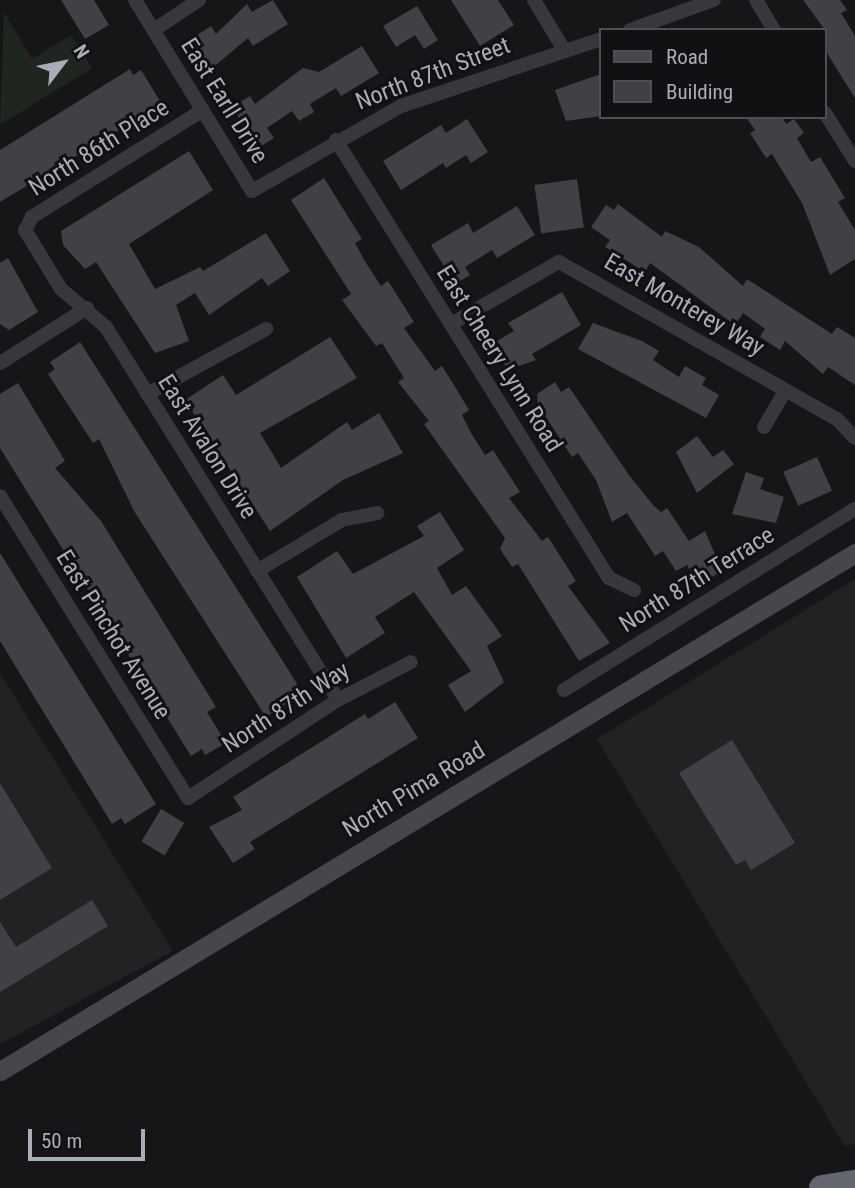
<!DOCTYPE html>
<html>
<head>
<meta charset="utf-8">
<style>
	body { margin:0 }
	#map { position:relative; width:855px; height:1188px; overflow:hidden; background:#161618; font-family:"Roboto Condensed",sans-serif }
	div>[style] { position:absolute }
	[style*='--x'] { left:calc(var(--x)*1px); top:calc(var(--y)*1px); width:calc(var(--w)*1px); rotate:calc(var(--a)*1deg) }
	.built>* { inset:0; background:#222225 }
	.green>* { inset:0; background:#1e261f }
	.building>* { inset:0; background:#404145; transform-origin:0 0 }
	.minor>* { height:14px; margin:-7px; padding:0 7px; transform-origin:7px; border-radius:7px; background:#37383d }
	.secondary>* { height:19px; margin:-9.5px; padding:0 9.5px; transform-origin:9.5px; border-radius:9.5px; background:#45474d }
	.motorway>* { height:26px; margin:-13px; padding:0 13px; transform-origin:13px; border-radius:13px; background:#63666e }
	span { translate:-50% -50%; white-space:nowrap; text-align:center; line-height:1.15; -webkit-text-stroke:6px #111113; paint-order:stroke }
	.street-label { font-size:24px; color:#a8adb8 }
	.legend { position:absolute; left:599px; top:28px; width:228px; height:91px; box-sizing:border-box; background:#111113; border:2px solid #4d4f55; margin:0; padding:9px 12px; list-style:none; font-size:21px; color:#a8adb8 }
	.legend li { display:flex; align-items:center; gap:14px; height:35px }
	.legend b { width:35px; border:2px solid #4d4f55 }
	.north { position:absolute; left:28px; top:28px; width:70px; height:70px; -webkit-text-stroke:5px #111113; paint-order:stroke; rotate:58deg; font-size:19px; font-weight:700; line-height:28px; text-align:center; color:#a8adb8 }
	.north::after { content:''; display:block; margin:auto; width:24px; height:32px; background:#a8adb8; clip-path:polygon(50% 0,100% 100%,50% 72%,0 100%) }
	.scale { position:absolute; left:28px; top:1129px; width:117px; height:32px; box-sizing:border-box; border:4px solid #a8adb8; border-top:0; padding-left:9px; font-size:21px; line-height:24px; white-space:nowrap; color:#a8adb8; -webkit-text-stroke:5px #111113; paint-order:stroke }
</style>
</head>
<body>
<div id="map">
	<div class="built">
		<div style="clip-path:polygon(855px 579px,855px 1144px,845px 1146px,597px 739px)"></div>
		<div style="clip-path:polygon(0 673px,173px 951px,0 1044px)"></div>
	</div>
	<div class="green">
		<div style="clip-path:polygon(4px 12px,32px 59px,71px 35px,92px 68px,0 125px)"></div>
	</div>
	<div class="building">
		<div style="clip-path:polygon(61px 0,94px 0,109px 25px,85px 39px)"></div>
		<div style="clip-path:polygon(273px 0,288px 24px,253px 46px,248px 38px,211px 69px,191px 39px,211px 26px,216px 34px,247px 4px,252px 12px)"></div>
		<div style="clip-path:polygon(451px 0,498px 0,514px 25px,480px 46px)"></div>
		<div style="clip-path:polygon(803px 0,840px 0,847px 10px,841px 13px,855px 36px,855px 98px,825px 50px,825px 30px)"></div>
		<div style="clip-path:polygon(417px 6px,438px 40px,424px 49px,415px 35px,396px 47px,383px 26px)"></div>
		<div style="clip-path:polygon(362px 46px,379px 73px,341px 96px,336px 88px,310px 104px,314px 112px,299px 121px,292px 111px,267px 128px,274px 138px,258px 148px,232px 107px,250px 96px,255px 104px,303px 68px,319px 72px)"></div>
		<div style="clip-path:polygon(130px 69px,133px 75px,141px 70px,160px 101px,152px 110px,0 202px,0 150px)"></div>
		<div style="clip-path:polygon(601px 74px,601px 116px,566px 121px,555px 90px)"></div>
		<div style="clip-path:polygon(746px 117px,782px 117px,786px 124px,794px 119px,804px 133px,797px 138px,811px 162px,820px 157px,845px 198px,838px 202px,855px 230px,855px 259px,830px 275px,802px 203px,772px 154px,766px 158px,750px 133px,755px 130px)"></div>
		<div style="clip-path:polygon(467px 119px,488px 152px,471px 163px,466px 155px,446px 168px,443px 163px,401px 190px,383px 161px,441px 125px,446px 133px)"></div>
		<div style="clip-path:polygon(189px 151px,213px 190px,129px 244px,155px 289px,200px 267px,203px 271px,266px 233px,290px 271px,268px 286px,262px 278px,209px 315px,195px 293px,176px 305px,189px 341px,155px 353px,96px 262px,85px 269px,63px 245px,61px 231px)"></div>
		<div style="clip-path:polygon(324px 178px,362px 239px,355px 243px,366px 263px,381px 286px,388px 281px,414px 322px,404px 328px,435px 371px,442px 366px,454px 385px,469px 410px,462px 415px,471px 433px,485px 455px,493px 450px,520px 492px,509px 498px,542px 541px,548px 537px,576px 581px,568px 586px,610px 643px,579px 661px,518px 564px,512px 567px,500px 549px,505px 538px,424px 424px,429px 421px,398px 382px,404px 378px,382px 343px,376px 346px,342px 300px,351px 294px,291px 200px)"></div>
		<div style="left:577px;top:179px;width:49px;height:43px;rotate:82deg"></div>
		<div style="clip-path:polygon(618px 204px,662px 237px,665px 231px,699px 247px,743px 286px,747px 279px,832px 334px,837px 327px,855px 338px,855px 385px,828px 367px,823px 374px,785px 341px,780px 350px,760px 337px,765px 329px,743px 313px,735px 325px,650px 263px,645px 272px,605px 247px,610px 240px,591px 227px,606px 205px,614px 210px)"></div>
		<div style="clip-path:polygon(517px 206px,535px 235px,497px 258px,492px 250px,465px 267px,470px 275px,455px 284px,431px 245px,468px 223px,473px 233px)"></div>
		<div style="clip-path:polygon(8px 258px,38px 312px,9px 330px,0 324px,0 263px)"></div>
		<div style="clip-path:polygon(562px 292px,581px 325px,532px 354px,536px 360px,508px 370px,492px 344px,514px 331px,508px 323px)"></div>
		<div style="clip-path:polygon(593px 323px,642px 341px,659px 351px,653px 360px,679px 377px,685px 366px,706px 378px,702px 385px,719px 395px,706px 418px,578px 349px)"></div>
		<div style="clip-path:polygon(330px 337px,357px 378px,260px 433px,274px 456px,281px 468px,347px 422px,352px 430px,379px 413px,403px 453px,343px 480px,270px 531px,185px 400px,223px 375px,236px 395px)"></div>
		<div style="clip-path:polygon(80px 342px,303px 693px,266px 717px,134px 511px,99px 439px,93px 443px,48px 374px,55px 369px,50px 362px)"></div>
		<div style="clip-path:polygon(555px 382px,561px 392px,569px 387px,629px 475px,653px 505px,661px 512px,667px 508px,689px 541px,705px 531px,722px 571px,699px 585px,687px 565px,676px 571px,663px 551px,655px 556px,627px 513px,612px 522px,596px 480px,578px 453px,572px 457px,538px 405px,537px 394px)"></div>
		<div style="clip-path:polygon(18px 383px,65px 461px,55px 468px,101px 521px,216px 707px,207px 712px,226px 743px,205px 755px,202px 749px,191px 756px,0 448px,0 394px)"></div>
		<div style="clip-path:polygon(697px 436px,713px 457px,723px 450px,734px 464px,697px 493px,676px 452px)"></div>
		<div style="left:817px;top:457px;width:37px;height:37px;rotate:66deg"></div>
		<div style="clip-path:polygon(746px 472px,764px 478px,760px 489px,784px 497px,776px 523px,732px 514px)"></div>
		<div style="clip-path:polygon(440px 512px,464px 550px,437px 568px,452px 595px,466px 586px,502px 636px,487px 646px,504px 682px,465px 712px,448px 685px,471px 671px,414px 592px,375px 617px,385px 633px,346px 658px,297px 577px,337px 551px,353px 574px,424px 536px,417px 526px)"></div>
		<div style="clip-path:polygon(0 553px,156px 804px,125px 824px,121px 818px,112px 824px,0 641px)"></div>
		<div style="clip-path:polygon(395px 702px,418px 738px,250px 842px,255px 849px,233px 863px,209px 827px,242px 810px,233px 797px,365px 714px,368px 719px)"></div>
		<div style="clip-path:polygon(732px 740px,795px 843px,751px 870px,745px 860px,736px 865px,679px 773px)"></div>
		<div style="clip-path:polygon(0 783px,52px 868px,0 900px)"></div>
		<div style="left:161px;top:809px;width:27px;height:38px;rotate:31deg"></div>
		<div style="clip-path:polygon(92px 900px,108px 926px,0 992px,0 922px,16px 947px)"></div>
	</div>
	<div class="minor">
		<div style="--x:135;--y:0;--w:224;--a:58.5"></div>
		<div style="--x:252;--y:191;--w:172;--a:-29.7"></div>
		<div style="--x:401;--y:106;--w:211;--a:-18.5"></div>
		<div style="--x:534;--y:0;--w:58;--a:59"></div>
		<div style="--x:756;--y:0;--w:35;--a:59"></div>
		<div style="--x:154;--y:30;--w:54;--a:-33.7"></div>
		<div style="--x:630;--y:30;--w:89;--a:-19.7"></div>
		<div style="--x:203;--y:110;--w:202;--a:148"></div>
		<div style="--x:32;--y:217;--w:15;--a:118"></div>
		<div style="--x:25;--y:230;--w:69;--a:58.6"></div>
		<div style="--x:61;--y:289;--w:59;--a:40.2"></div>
		<div style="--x:106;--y:327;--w:439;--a:58.1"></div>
		<div style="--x:825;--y:113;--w:57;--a:58"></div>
		<div style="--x:336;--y:140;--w:516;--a:58.07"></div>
		<div style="--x:609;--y:578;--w:28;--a:26"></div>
		<div style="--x:451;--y:324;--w:125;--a:-29.9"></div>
		<div style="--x:559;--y:262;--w:319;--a:29.5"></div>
		<div style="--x:837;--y:419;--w:26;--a:47"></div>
		<div style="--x:0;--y:363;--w:103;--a:-32.3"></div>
		<div style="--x:147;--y:394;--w:136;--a:-28.6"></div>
		<div style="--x:764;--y:427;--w:42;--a:-59.7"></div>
		<div style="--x:0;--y:496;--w:356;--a:58.1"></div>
		<div style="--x:188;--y:798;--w:179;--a:-33.2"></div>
		<div style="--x:338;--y:700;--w:82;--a:-27.5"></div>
		<div style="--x:257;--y:571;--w:99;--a:-31"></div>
		<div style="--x:342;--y:520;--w:36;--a:-11"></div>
		<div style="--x:564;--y:690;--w:343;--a:-31.9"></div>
	</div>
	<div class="secondary">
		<div style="--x:0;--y:1071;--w:1000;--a:-31.21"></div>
	</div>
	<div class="motorway">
		<div style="--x:822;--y:1188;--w:33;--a:-9"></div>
	</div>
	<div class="street-label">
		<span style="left:433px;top:74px;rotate:-21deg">North 87th Street</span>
		<span style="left:224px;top:101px;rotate:58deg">East Earll Drive</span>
		<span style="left:99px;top:148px;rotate:-32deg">North 86th Place</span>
		<span style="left:684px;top:305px;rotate:30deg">East Monterey Way</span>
		<span style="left:499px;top:359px;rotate:58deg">East Cheery Lynn Road</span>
		<span style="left:207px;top:447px;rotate:58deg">East Avalon Drive</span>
		<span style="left:697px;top:580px;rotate:-32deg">North 87th Terrace</span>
		<span style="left:113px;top:635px;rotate:58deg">East Pinchot Avenue</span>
		<span style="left:286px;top:708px;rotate:-33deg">North 87th Way</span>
		<span style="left:414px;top:790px;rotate:-31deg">North Pima Road</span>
	</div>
	<ul class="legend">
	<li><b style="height:9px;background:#45474d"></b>Road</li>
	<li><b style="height:19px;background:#404145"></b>Building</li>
	</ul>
	<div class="north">N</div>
	<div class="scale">50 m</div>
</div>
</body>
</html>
